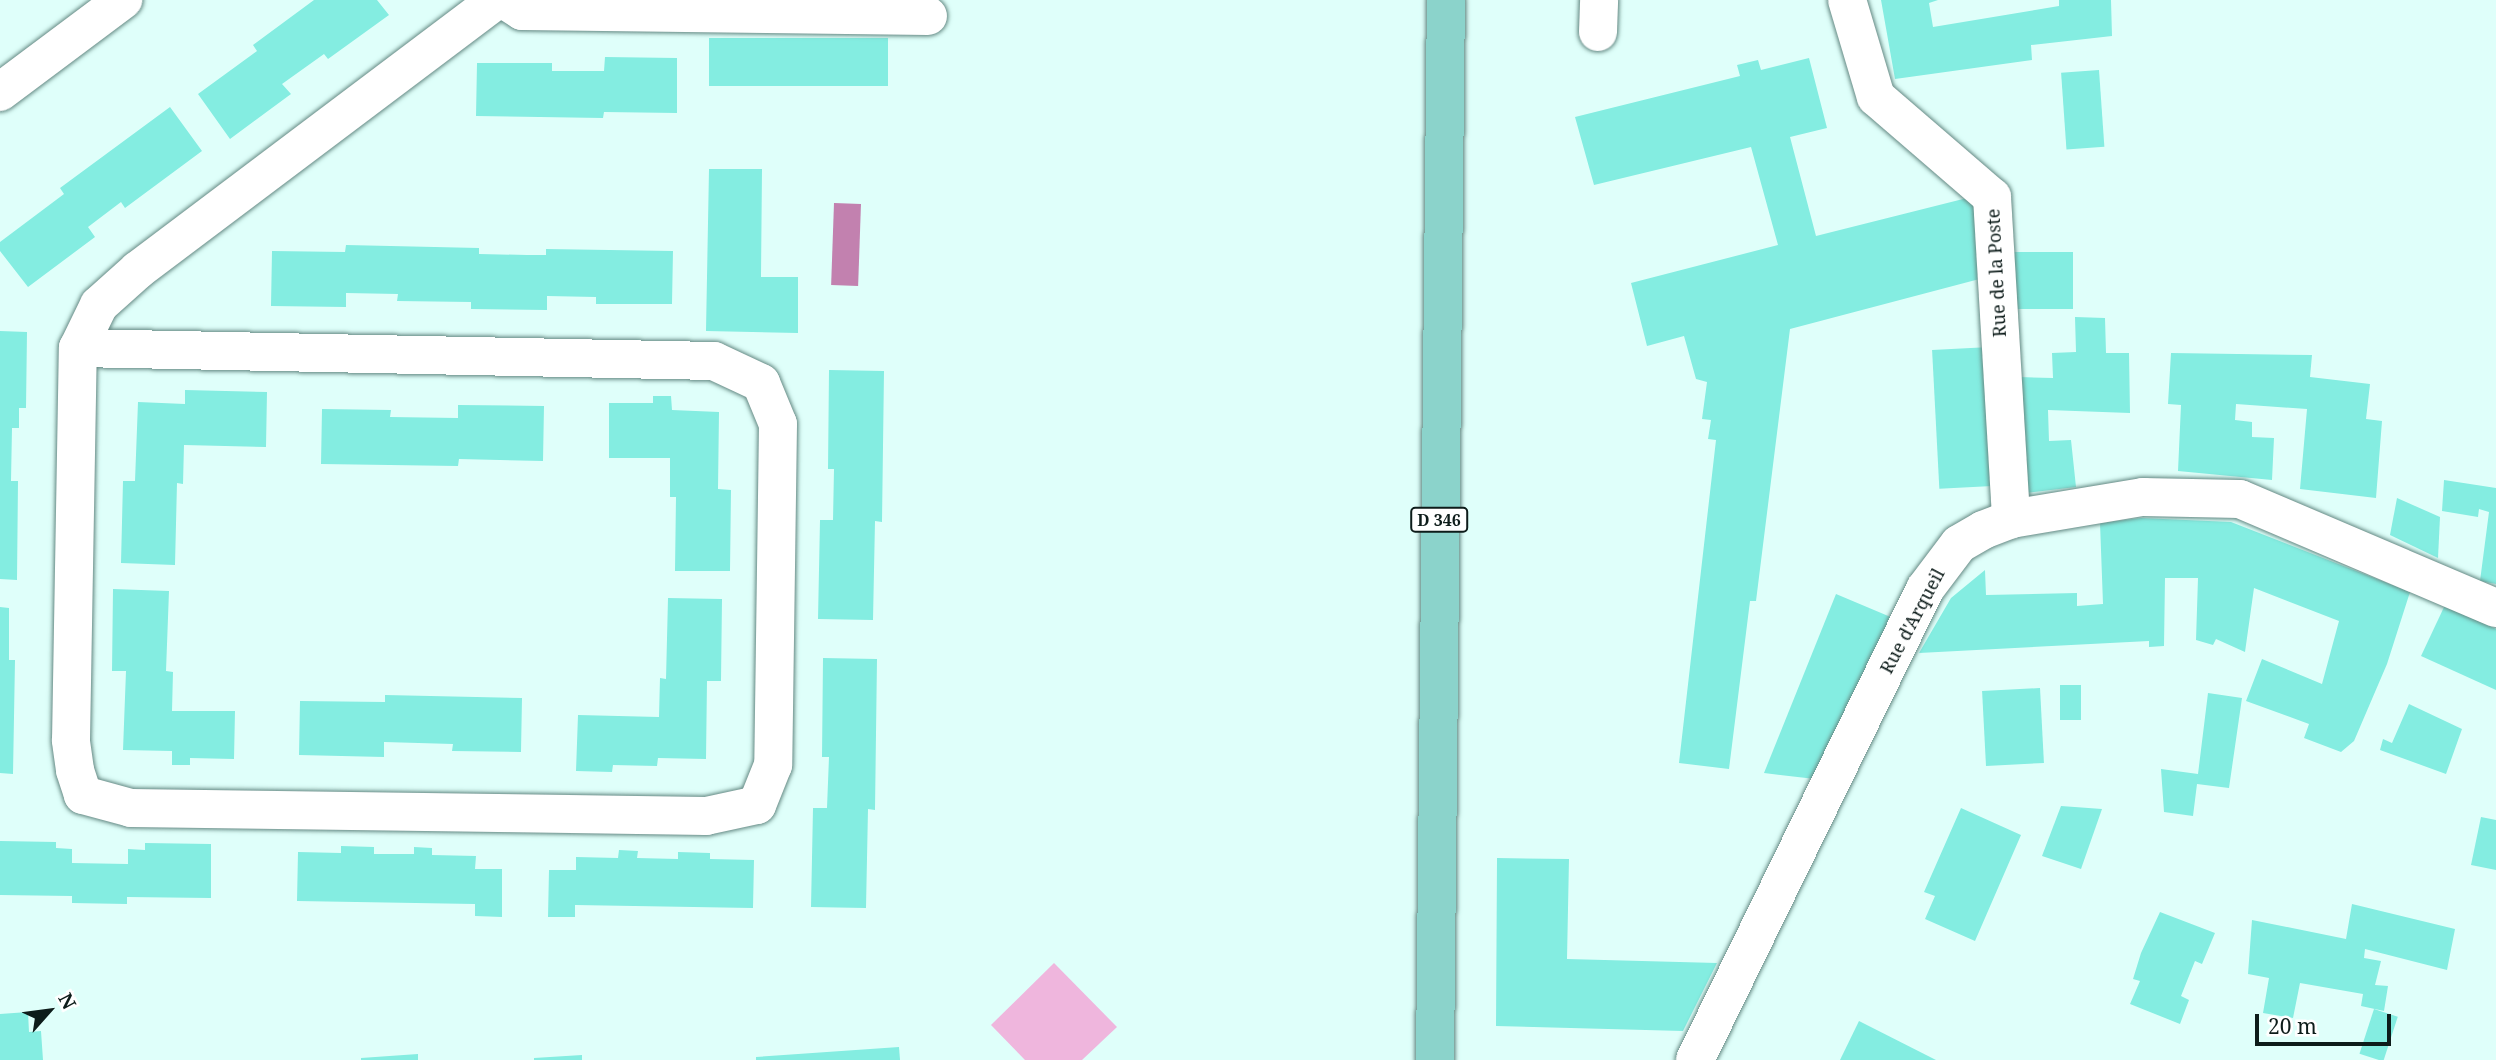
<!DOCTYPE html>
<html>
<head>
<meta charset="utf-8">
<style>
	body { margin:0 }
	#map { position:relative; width:2496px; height:1060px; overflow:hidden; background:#dffffa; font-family:"Noto Serif",serif }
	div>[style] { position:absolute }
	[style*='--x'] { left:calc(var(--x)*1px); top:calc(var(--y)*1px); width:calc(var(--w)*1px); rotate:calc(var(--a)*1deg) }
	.green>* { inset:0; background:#efb6dd }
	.water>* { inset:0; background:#c281af; transform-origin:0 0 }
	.building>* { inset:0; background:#84ede1; transform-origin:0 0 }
	.roads { filter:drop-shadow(0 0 2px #648983) drop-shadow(0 0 2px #648983) }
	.minor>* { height:38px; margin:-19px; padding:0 19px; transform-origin:19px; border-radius:19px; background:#fff }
	.major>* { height:38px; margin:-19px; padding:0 19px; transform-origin:19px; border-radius:19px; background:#8bd3cb }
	span { translate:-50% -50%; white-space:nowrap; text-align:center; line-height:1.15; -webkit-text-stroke:5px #fff; paint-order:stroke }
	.shield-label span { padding:2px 5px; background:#fff; border:2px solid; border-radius:5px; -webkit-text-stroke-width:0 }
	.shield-label { font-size:16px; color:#0d1c1a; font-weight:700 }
	.street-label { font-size:18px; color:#0d1c1a }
	.north { position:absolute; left:14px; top:976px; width:70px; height:70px; -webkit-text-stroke:5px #fff; paint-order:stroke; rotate:62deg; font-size:19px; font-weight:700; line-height:28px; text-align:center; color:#0d1c1a }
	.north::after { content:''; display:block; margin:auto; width:24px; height:32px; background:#0d1c1a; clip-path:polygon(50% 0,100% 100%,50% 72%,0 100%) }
	.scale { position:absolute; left:2255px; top:1014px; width:136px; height:32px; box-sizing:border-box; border:4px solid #0d1c1a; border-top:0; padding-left:9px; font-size:21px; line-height:24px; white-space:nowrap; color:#0d1c1a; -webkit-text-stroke:5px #fff; paint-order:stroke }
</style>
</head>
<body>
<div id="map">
	<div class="green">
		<div style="clip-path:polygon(1054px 963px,1117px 1027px,1082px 1060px,1025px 1060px,991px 1025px)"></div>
	</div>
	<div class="water">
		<div style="left:834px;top:203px;width:27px;height:82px;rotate:2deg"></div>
	</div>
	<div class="building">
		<div style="clip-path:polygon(314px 0,377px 0,389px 15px,328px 59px,324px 54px,282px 84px,291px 94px,230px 139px,198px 94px,257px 51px,253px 45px)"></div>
		<div style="clip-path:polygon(1881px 0,1938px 0,1929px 3px,1933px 27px,2059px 6px,2059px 0,2111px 0,2112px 36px,2031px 45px,2032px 60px,1895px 79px)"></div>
		<div style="left:709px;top:38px;width:179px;height:48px"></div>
		<div style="clip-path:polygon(605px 57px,677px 58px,677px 113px,604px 112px,603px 118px,476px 116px,477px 63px,552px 63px,552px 71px,604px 71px)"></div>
		<div style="clip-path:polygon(1809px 58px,1827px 128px,1790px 137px,1816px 236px,1975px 196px,1987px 277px,1790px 329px,1756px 601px,1750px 601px,1729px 769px,1679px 763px,1716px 440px,1708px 439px,1711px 420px,1702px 419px,1707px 382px,1696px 379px,1684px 336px,1647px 346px,1631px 283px,1778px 245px,1751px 147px,1594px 185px,1575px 117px,1740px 76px,1737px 65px,1758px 60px,1761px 70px)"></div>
		<div style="left:2099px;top:70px;width:77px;height:38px;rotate:86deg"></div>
		<div style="clip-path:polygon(170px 107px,202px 151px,125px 208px,121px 202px,88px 227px,95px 237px,28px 287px,0 251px,0 242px,64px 194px,60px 188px)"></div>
		<div style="clip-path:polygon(709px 169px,762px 169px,761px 277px,798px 277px,798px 333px,706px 331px)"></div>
		<div style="clip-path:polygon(346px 245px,479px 248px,479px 254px,527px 255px,546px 255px,546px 249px,673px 251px,672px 304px,596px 304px,596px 297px,547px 296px,547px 310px,471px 309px,471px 302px,397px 301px,398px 294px,346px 293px,346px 307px,271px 306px,272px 251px,345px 252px)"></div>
		<div style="left:2012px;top:252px;width:61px;height:57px"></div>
		<div style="clip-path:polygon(2075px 317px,2105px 318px,2106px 353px,2129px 353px,2130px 413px,2048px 410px,2049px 441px,2071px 440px,2076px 487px,2025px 493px,2019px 377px,2053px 378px,2052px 353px,2076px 352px)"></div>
		<div style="clip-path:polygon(0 331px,27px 332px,26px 408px,19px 408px,19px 428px,12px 428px,11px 481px,18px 481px,17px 580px,0 579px)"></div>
		<div style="left:1990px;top:347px;width:139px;height:58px;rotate:87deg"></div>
		<div style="clip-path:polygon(2171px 353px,2312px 355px,2310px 377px,2370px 384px,2366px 419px,2382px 421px,2376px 498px,2300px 489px,2307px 409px,2236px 404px,2235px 420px,2252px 422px,2252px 437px,2274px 438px,2272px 480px,2178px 471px,2181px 405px,2168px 404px)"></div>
		<div style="clip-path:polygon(829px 370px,884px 371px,882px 522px,875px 521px,873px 620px,818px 619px,820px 520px,833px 520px,834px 469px,828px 469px)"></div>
		<div style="clip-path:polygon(185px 390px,267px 392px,266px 447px,184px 445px,183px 484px,177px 483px,175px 565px,121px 563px,123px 481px,135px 481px,138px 402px,185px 404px)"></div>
		<div style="clip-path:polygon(653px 396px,671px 396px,672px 410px,719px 412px,718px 489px,731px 490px,730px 571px,675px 571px,676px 497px,670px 497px,670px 458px,609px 458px,609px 403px,653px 403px)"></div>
		<div style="clip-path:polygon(458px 405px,544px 406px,543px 461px,459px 459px,458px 466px,321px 464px,322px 409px,391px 410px,390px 417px,458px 418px)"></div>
		<div style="clip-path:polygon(2444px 480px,2496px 488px,2496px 584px,2480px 581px,2489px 512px,2479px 509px,2478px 517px,2442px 511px)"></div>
		<div style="clip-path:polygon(2397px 498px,2440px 517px,2438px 558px,2390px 535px)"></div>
		<div style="clip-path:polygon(2141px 518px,2231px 522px,2410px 592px,2387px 664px,2354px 741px,2341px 752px,2304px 738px,2309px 724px,2246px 701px,2262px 659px,2322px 684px,2339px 621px,2254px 588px,2245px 652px,2216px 639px,2213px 645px,2196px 640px,2198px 578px,2165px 578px,2164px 646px,2149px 647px,2149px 641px,1919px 653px,1951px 598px,1985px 570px,1986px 595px,2077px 593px,2077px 606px,2103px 604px,2100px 523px)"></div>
		<div style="clip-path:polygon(113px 589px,169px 591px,166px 671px,173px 672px,172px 711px,235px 711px,234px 759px,190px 758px,190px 765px,172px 765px,172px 751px,123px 750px,126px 671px,112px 671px)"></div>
		<div style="clip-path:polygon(1836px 594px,1893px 618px,1815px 779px,1764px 773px)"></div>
		<div style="clip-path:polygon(668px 598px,722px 599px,721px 681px,707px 681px,706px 759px,658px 758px,657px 766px,613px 765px,612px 772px,576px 771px,578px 715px,659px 717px,660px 678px,666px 679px)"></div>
		<div style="clip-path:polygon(2445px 605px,2496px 629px,2496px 690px,2421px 656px)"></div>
		<div style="clip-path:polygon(0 607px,9px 608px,9px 660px,15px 660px,13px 774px,0 773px)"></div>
		<div style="clip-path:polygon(823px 658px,877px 659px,875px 810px,868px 809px,866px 908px,811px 907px,813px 808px,827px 808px,829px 757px,822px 757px)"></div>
		<div style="left:2081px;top:685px;width:35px;height:21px;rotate:90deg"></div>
		<div style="left:2040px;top:688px;width:75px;height:58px;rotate:87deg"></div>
		<div style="clip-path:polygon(2208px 693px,2242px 698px,2229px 788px,2197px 784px,2193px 816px,2164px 812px,2161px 769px,2198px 774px)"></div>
		<div style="clip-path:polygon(385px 695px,522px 698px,521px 752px,452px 751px,453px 744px,384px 742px,384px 757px,299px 755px,300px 701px,385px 702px)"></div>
		<div style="clip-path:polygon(2409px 704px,2462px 729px,2446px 774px,2380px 750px,2383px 739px,2392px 743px)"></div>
		<div style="clip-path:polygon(2061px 806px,2102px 809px,2081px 869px,2042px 856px)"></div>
		<div style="clip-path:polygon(1961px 808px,2021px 835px,1975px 941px,1925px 919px,1935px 896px,1924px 892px)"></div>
		<div style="clip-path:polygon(2481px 817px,2496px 820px,2496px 870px,2471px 865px)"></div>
		<div style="clip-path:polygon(0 841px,56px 842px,56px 848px,72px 849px,72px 863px,128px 864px,128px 849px,145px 850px,145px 843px,211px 844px,211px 898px,127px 897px,127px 904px,72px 903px,72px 896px,0 895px)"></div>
		<div style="clip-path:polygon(341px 846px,374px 847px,374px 854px,414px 854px,414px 847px,432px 848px,432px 855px,476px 856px,475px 869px,502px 869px,502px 917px,475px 916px,475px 904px,297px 901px,298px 852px,341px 853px)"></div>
		<div style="clip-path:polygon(619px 850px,638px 851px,637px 858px,678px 859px,678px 852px,710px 853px,710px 859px,754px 860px,753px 908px,575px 905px,575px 917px,548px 917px,549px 870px,576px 870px,576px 857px,618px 858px)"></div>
		<div style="clip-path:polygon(1497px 858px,1569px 859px,1567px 959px,1717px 963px,1683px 1031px,1496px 1026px)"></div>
		<div style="clip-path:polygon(2352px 904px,2455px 929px,2447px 970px,2365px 949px,2364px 958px,2381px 961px,2375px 985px,2388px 986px,2384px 1011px,2361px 1006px,2363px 994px,2300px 983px,2293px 1018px,2263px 1013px,2269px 978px,2248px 974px,2252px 920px,2346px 939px)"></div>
		<div style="clip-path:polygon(2160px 912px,2215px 933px,2202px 964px,2195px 961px,2181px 996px,2189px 1000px,2180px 1024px,2130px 1004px,2140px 981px,2133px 979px,2141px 953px)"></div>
		<div style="left:2374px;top:1009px;width:25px;height:47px;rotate:18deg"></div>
		<div style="clip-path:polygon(28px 1012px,29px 1032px,41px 1031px,43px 1060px,0 1060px,0 1014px)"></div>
		<div style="clip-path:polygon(1859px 1021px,1936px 1060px,1840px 1060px)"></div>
		<div style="clip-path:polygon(899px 1047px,900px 1060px,756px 1060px,756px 1057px)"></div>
		<div style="clip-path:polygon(418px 1054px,418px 1060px,361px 1060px,361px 1058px)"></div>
		<div style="clip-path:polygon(582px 1055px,582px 1060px,534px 1060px,534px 1058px)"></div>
	</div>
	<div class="roads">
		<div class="minor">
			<div style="--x:505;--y:0;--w:20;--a:33"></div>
			<div style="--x:522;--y:11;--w:406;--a:0.7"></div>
			<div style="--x:1847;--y:0;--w:101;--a:73.4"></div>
			<div style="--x:1876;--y:97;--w:153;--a:40.8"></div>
			<div style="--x:1992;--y:197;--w:323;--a:86.6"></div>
			<div style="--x:1598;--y:32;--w:32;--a:-88"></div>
			<div style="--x:0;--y:92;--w:154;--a:-36.8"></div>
			<div style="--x:78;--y:348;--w:636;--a:1.17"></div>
			<div style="--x:714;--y:361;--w:52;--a:25.1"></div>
			<div style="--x:761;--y:383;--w:44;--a:67.5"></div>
			<div style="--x:778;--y:424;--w:341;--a:90.8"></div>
			<div style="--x:773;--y:765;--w:43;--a:111.8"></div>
			<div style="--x:757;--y:805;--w:52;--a:167.8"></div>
			<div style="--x:706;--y:816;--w:575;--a:-179.2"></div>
			<div style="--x:131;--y:808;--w:50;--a:-164.8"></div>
			<div style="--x:83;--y:795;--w:26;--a:-108"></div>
			<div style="--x:75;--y:770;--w:30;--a:-98"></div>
			<div style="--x:71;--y:740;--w:392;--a:-89"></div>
			<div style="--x:78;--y:348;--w:48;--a:-64"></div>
			<div style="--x:99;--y:305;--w:52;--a:-41.9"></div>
			<div style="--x:138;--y:270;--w:448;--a:-37"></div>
			<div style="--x:1695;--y:1060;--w:524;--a:-63.97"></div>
			<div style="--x:1925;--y:589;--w:56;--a:-52.9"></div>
			<div style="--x:1959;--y:544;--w:28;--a:-30"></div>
			<div style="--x:1983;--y:530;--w:30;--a:-21"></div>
			<div style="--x:2011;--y:519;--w:134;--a:-9.5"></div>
			<div style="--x:2143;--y:497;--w:97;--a:1.2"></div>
			<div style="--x:2240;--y:499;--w:278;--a:23.1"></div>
		</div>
		<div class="major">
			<div style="--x:1435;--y:1060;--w:1060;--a:-89.41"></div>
		</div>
	</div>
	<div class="shield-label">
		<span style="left:1439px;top:520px">D 346</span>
	</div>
	<div class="street-label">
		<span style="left:1996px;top:273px;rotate:-93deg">Rue de la Poste</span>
		<span style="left:1912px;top:621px;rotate:-62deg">Rue d'Arqueil</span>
	</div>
	<div class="north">N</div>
	<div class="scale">20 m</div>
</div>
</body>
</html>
